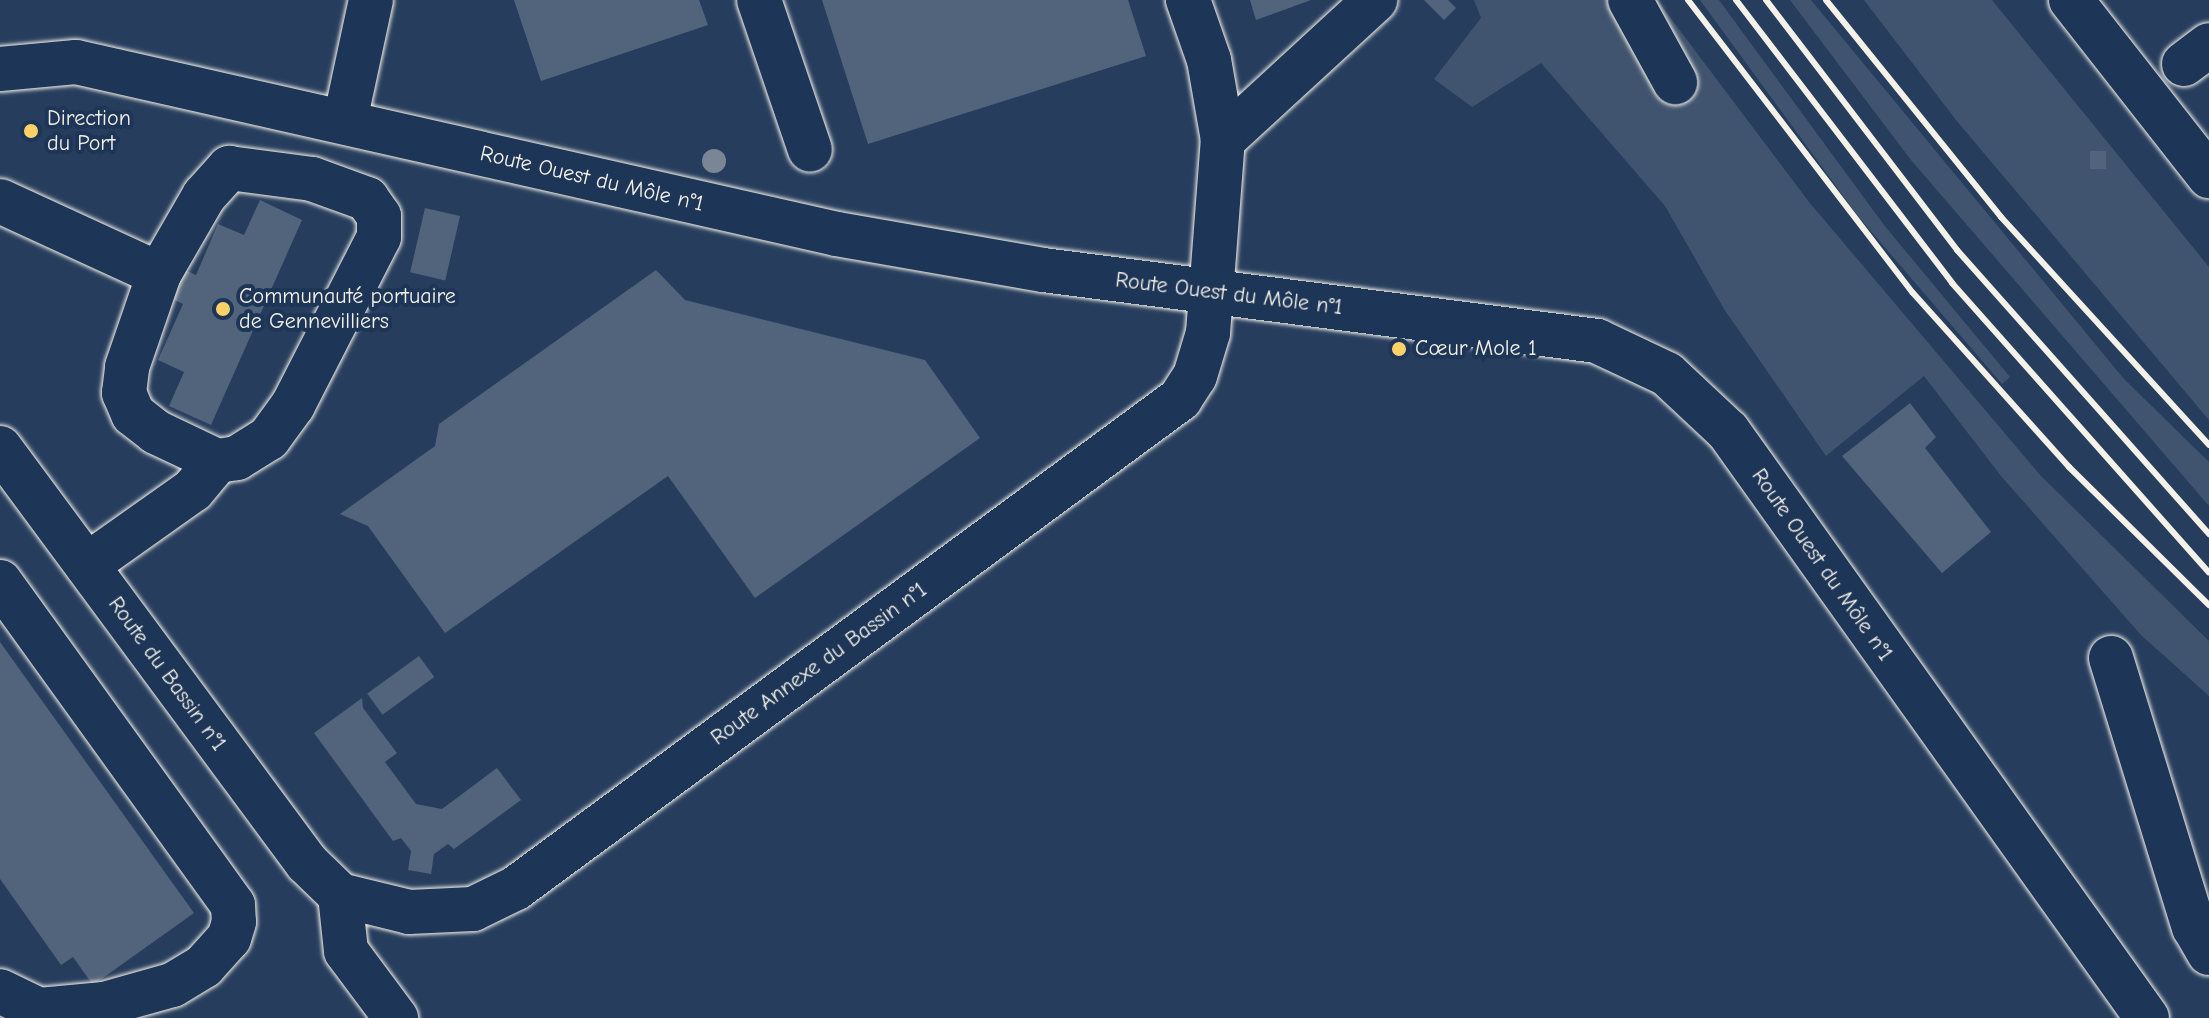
<!DOCTYPE html>
<html>
<head>
<meta charset="utf-8">
<style>
	body { margin:0 }
	#map { position:relative; width:2209px; height:1018px; overflow:hidden; background:#263d5d; font-family:"Comic Neue",sans-serif }
	div>[style] { position:absolute }
	[style*='--x'] { left:calc(var(--x)*1px); top:calc(var(--y)*1px); width:calc(var(--w)*1px); rotate:calc(var(--a)*1deg) }
	.green>* { inset:0; background:#40546f }
	.building>* { inset:0; background:#52647b; transform-origin:0 0 }
	.roads { filter:drop-shadow(0 0 2px #f4f1e8) drop-shadow(0 0 2px #f4f1e8) }
	.minor>* { height:44px; margin:-22px; padding:0 22px; transform-origin:22px; border-radius:22px; background:#1d3557 }
	.rail>* { height:6px; margin:-3px; padding:0 3px; transform-origin:3px; border-radius:3px; background:#f4f1e8 }
	.trees>* { width:24px; height:24px; margin:-12px; border-radius:50%; background:#7a8696 }
	.dots>* { width:22px; height:22px; translate:-50% -50%; box-sizing:border-box; border:4px solid #1d3557; border-radius:50% }
	span { translate:-50% -50%; white-space:nowrap; text-align:center; line-height:1.15; -webkit-text-stroke:8px #1d3557; paint-order:stroke }
	.poi-label { font-size:22px; color:#f4f1e8 }
	.left { translate:0 -50%; text-align:left }
	.street-label { font-size:22px; color:#f4f1e8 }
</style>
</head>
<body>
<div id="map">
	<div class="green">
		<div style="clip-path:polygon(1474px 0,1657px 0,1809px 202px,2041px 476px,2209px 641px,2209px 696px,2141px 635px,2001px 476px,1924px 376px,1826px 456px,1724px 309px,1665px 206px,1541px 63px,1472px 107px,1434px 79px,1481px 18px)"></div>
		<div style="clip-path:polygon(1700px 0,1719px 0,1884px 225px,2010px 377px,2002px 384px,1857px 215px)"></div>
		<div style="clip-path:polygon(1790px 0,1811px 0,2124px 379px,2209px 462px,2209px 506px,1911px 160px)"></div>
		<div style="clip-path:polygon(1864px 0,1992px 0,2209px 267px,2209px 420px,1956px 120px)"></div>
	</div>
	<div class="building">
		<div style="clip-path:polygon(514px 0,699px 0,708px 25px,541px 81px)"></div>
		<div style="clip-path:polygon(822px 0,1128px 0,1146px 56px,868px 144px)"></div>
		<div style="clip-path:polygon(1250px 0,1311px 0,1256px 20px)"></div>
		<div style="clip-path:polygon(1424px 0,1448px 0,1456px 8px,1444px 20px)"></div>
		<div style="left:2090px;top:151px;width:16px;height:18px"></div>
		<div style="clip-path:polygon(260px 200px,302px 220px,211px 425px,169px 406px,184px 372px,158px 360px,183px 304px,168px 297px,180px 268px,196px 275px,218px 224px,244px 235px)"></div>
		<div style="left:425px;top:208px;width:36px;height:66px;rotate:13deg"></div>
		<div style="clip-path:polygon(656px 270px,685px 300px,925px 360px,980px 438px,755px 598px,668px 476px,445px 633px,368px 526px,340px 514px,435px 446px,439px 424px)"></div>
		<div style="clip-path:polygon(1910px 403px,1936px 437px,1925px 448px,1991px 532px,1942px 573px,1842px 456px)"></div>
		<div style="clip-path:polygon(0 642px,194px 913px,93px 985px,73px 957px,61px 965px,0 879px)"></div>
		<div style="left:419px;top:656px;width:26px;height:64px;rotate:54deg"></div>
		<div style="clip-path:polygon(362px 698px,363px 708px,397px 753px,385px 762px,416px 804px,442px 809px,497px 768px,521px 800px,454px 849px,448px 844px,434px 854px,431px 874px,408px 870px,411px 851px,401px 838px,393px 841px,314px 733px)"></div>
	</div>
	<div class="roads">
		<div class="minor">
			<div style="--x:759;--y:0;--w:158;--a:71.2"></div>
			<div style="--x:1630;--y:0;--w:94;--a:61.2"></div>
			<div style="--x:2071;--y:0;--w:224;--a:51.9"></div>
			<div style="--x:2184;--y:64;--w:31;--a:-37"></div>
			<div style="--x:0;--y:69;--w:76;--a:-5.3"></div>
			<div style="--x:76;--y:62;--w:780;--a:12.74"></div>
			<div style="--x:837;--y:234;--w:209;--a:9.9"></div>
			<div style="--x:1043;--y:270;--w:559;--a:7.3"></div>
			<div style="--x:1597;--y:341;--w:77;--a:25.2"></div>
			<div style="--x:1667;--y:374;--w:83;--a:43.1"></div>
			<div style="--x:1728;--y:431;--w:721;--a:54.48"></div>
			<div style="--x:345;--y:121;--w:124;--a:-77.9"></div>
			<div style="--x:1223;--y:140;--w:207;--a:-42.6"></div>
			<div style="--x:229;--y:168;--w:84;--a:7.5"></div>
			<div style="--x:312;--y:179;--w:59;--a:20"></div>
			<div style="--x:367;--y:199;--w:21;--a:55"></div>
			<div style="--x:379;--y:216;--w:21;--a:90"></div>
			<div style="--x:379;--y:237;--w:189;--a:117.1"></div>
			<div style="--x:293;--y:405;--w:41;--a:126"></div>
			<div style="--x:269;--y:438;--w:38;--a:148"></div>
			<div style="--x:237;--y:458;--w:20;--a:171"></div>
			<div style="--x:217;--y:461;--w:68;--a:-154.6"></div>
			<div style="--x:156;--y:432;--w:29;--a:-142"></div>
			<div style="--x:133;--y:414;--w:23;--a:-113"></div>
			<div style="--x:124;--y:393;--w:26;--a:-83"></div>
			<div style="--x:127;--y:367;--w:98;--a:-71"></div>
			<div style="--x:159;--y:274;--w:90;--a:-60"></div>
			<div style="--x:204;--y:196;--w:38;--a:-48"></div>
			<div style="--x:0;--y:201;--w:175;--a:24.7"></div>
			<div style="--x:0;--y:448;--w:516;--a:53.51"></div>
			<div style="--x:307;--y:863;--w:46;--a:44.1"></div>
			<div style="--x:340;--y:895;--w:71;--a:13.8"></div>
			<div style="--x:409;--y:912;--w:64;--a:-2.7"></div>
			<div style="--x:473;--y:909;--w:48;--a:-26"></div>
			<div style="--x:516;--y:888;--w:825;--a:-36.37"></div>
			<div style="--x:1180;--y:399;--w:27;--a:-57"></div>
			<div style="--x:1195;--y:376;--w:45;--a:-73.2"></div>
			<div style="--x:1208;--y:333;--w:194;--a:-85.6"></div>
			<div style="--x:1223;--y:140;--w:81;--a:-99.9"></div>
			<div style="--x:1209;--y:60;--w:64;--a:-109.3"></div>
			<div style="--x:87;--y:565;--w:130;--a:-35.3"></div>
			<div style="--x:193;--y:490;--w:38;--a:-50"></div>
			<div style="--x:0;--y:582;--w:398;--a:54.2"></div>
			<div style="--x:233;--y:905;--w:17;--a:87"></div>
			<div style="--x:234;--y:922;--w:17;--a:107"></div>
			<div style="--x:229;--y:938;--w:38;--a:132"></div>
			<div style="--x:204;--y:966;--w:37;--a:149"></div>
			<div style="--x:172;--y:985;--w:71;--a:164.4"></div>
			<div style="--x:104;--y:1004;--w:65;--a:174.7"></div>
			<div style="--x:39;--y:1010;--w:43;--a:-154"></div>
			<div style="--x:2111;--y:658;--w:282;--a:72.9"></div>
			<div style="--x:2194;--y:927;--w:30;--a:60"></div>
			<div style="--x:340;--y:895;--w:56;--a:83.9"></div>
			<div style="--x:346;--y:951;--w:84;--a:53.3"></div>
		</div>
	</div>
	<div class="rail">
		<div style="--x:1688;--y:0;--w:369;--a:52.5"></div>
		<div style="--x:1913;--y:293;--w:234;--a:48.1"></div>
		<div style="--x:2069;--y:467;--w:197;--a:44.6"></div>
		<div style="--x:1736;--y:0;--w:356;--a:52.6"></div>
		<div style="--x:1952;--y:283;--w:387;--a:48.4"></div>
		<div style="--x:1766;--y:0;--w:315;--a:52.6"></div>
		<div style="--x:1957;--y:250;--w:380;--a:48.4"></div>
		<div style="--x:1826;--y:0;--w:279;--a:51.1"></div>
		<div style="--x:2001;--y:217;--w:309;--a:47.6"></div>
	</div>
	<div class="trees">
		<div style="left:714px;top:161px"></div>
	</div>
	<div class="dots">
		<div style="left:31px;top:131px;background:#ffd166"></div>
		<div style="left:223px;top:309px;background:#ffd166"></div>
		<div style="left:1399px;top:349px;background:#ffd166"></div>
	</div>
	<div class="poi-label">
		<span class="left" style="left:47px;top:131px">Direction<br>du Port</span>
		<span class="left" style="left:239px;top:309px">Communauté portuaire<br>de Gennevilliers</span>
		<span class="left" style="left:1415px;top:349px">Cœur Mole 1</span>
	</div>
	<div class="street-label">
		<span style="left:592px;top:179px;rotate:13deg">Route Ouest du Môle n°1</span>
		<span style="left:1229px;top:294px;rotate:7deg">Route Ouest du Môle n°1</span>
		<span style="left:1822px;top:565px;rotate:55deg">Route Ouest du Môle n°1</span>
		<span style="left:819px;top:664px;rotate:-36deg">Route Annexe du Bassin n°1</span>
		<span style="left:167px;top:674px;rotate:54deg">Route du Bassin n°1</span>
	</div>
</div>
</body>
</html>
